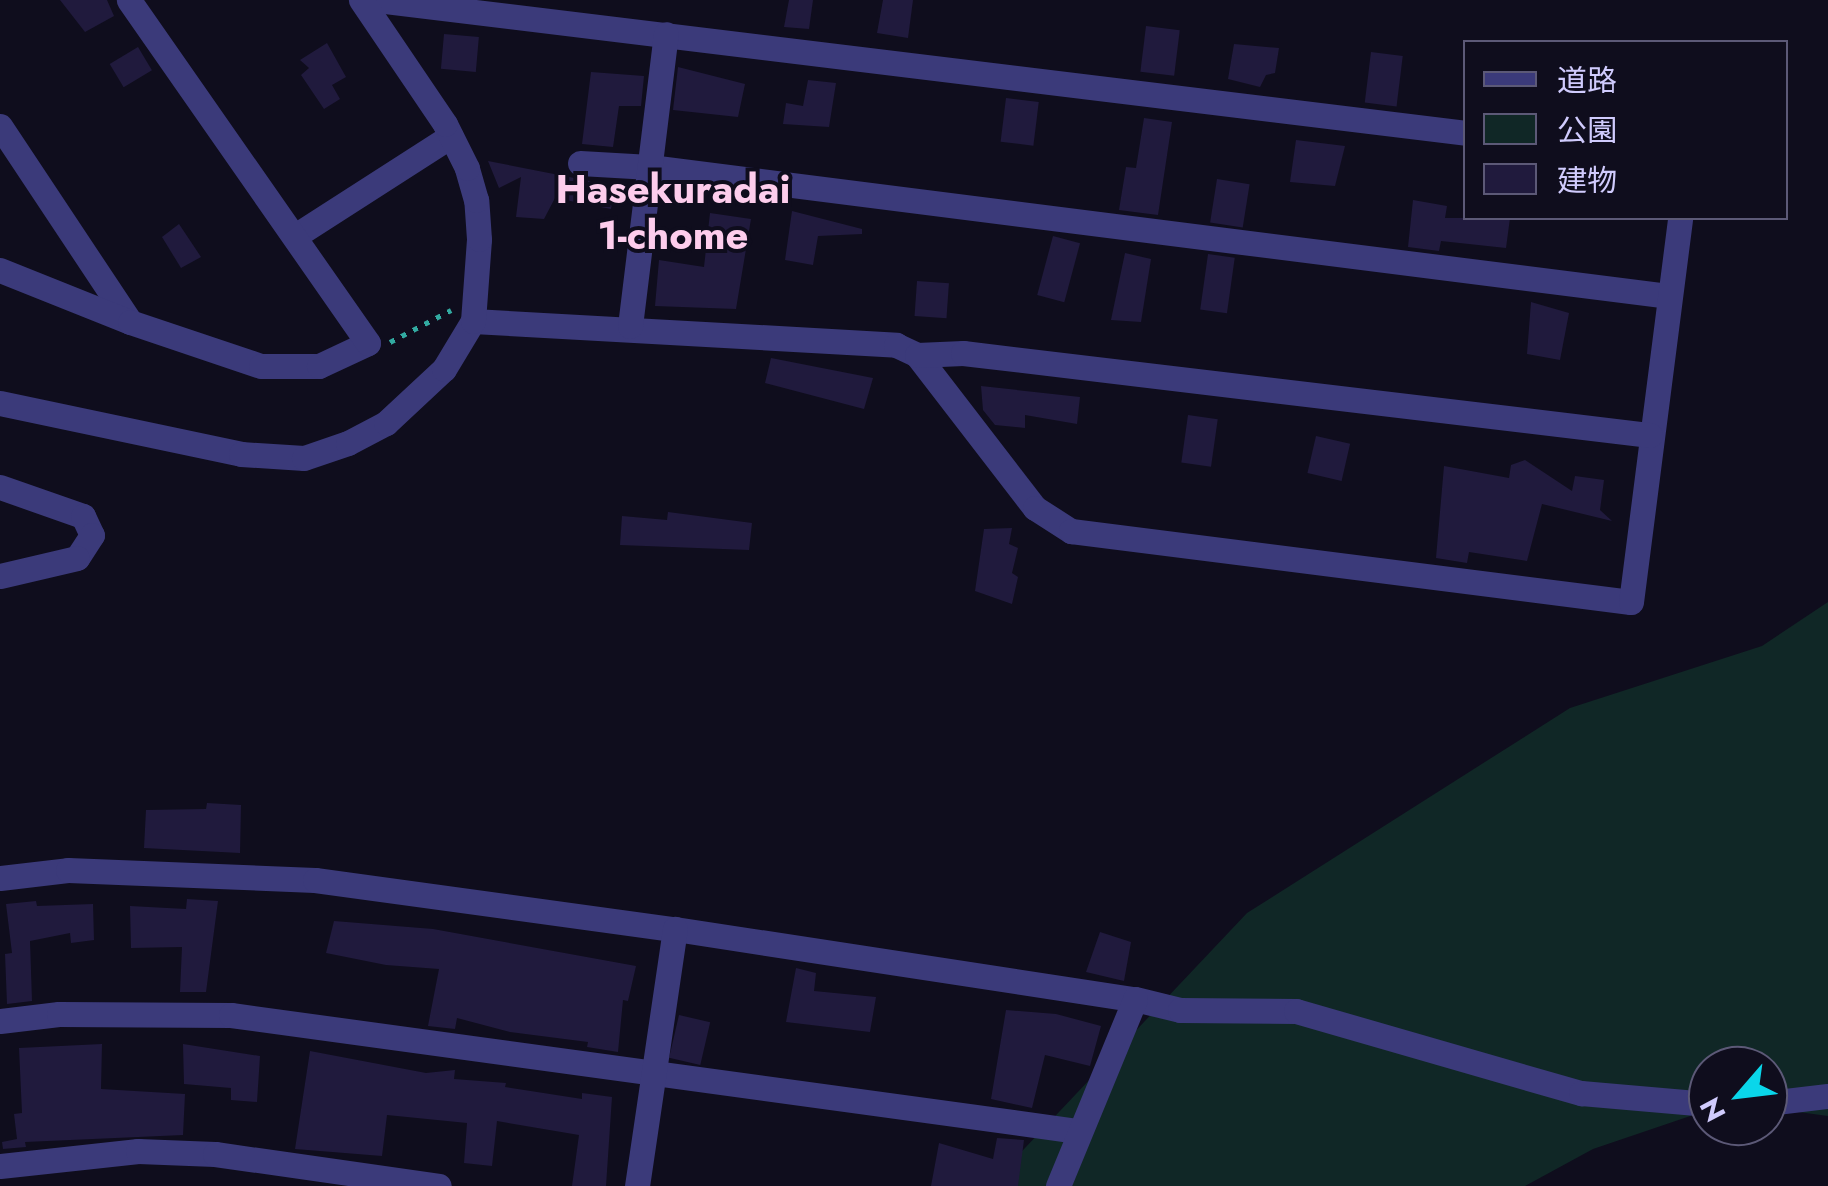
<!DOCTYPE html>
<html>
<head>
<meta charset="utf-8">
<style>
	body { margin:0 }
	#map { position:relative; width:1828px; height:1186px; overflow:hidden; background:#0f0d1d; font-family:Jost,"Noto Sans JP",sans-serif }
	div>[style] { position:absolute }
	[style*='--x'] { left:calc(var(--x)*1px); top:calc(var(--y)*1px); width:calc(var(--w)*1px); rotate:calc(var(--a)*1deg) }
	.green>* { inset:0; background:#102726 }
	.building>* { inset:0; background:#201a3d; transform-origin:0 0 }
	.path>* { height:5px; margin-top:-2.5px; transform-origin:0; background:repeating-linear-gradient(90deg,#32aaa1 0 5px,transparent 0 13px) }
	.minor>* { height:25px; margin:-12.5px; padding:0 12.5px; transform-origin:12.5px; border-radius:12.5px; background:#3b3a7a }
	span { translate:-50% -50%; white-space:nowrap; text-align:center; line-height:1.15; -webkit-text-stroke:8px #0f0d1d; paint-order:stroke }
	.neighbourhood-label { font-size:40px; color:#fdcdec; font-weight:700 }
	.legend { position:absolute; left:1463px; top:40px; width:325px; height:180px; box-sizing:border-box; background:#0f0d1d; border:2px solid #5c5977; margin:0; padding:12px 18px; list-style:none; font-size:30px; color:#d0cbfd }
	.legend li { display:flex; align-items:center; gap:20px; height:50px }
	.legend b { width:50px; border:2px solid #5c5977 }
	.north { position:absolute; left:1688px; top:1046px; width:100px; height:100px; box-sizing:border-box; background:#0f0d1d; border:2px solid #5c5977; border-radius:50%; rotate:242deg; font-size:28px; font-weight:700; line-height:40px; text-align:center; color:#d0cbfd }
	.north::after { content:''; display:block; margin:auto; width:35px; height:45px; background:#0ad6ea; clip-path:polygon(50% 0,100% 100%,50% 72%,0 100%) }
</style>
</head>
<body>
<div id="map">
	<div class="green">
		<div style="clip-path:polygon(1828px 602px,1828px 1116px,1768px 1108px,1768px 1066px,1708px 1066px,1708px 1110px,1593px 1149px,1525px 1186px,989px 1186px,1247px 913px,1570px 708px,1762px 646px)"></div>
	</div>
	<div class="building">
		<div style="clip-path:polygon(60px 0,107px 0,114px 16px,85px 32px)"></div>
		<div style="clip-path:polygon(789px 0,813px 0,809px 29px,784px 27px)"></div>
		<div style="clip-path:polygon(883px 0,913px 0,908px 38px,877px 33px)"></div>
		<div style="left:1146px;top:26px;width:34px;height:46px;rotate:7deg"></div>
		<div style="left:444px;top:34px;width:35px;height:35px;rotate:5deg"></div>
		<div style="clip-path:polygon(327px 43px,346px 77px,332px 85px,340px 99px,324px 109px,301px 75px,309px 68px,300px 60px)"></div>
		<div style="clip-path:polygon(1234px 44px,1279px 48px,1275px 73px,1266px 75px,1260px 87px,1228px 79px)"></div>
		<div style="left:138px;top:47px;width:27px;height:33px;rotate:59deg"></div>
		<div style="left:1371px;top:52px;width:32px;height:51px;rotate:7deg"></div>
		<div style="clip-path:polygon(678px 67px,745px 84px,738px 117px,673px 110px)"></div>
		<div style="clip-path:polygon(591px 72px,644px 76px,641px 106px,619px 106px,613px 147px,582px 144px)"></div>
		<div style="clip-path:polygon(808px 80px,836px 83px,829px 127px,783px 124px,786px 103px,803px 106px)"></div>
		<div style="left:1006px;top:98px;width:33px;height:44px;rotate:7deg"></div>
		<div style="clip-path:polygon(1144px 118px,1172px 122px,1158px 215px,1119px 210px,1126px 167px,1136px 168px)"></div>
		<div style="clip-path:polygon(1296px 140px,1345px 146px,1335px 186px,1290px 182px)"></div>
		<div style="clip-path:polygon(488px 161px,615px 186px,611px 209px,555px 198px,544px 219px,516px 217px,521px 177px,499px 188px)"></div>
		<div style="left:1217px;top:179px;width:33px;height:44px;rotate:9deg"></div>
		<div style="clip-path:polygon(1413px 200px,1447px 206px,1445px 218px,1510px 218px,1506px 248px,1441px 241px,1439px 251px,1408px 247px)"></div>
		<div style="clip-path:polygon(792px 211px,862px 229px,862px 234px,818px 236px,813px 265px,785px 260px)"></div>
		<div style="clip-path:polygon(710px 213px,751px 219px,736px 309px,655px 306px,659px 260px,704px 267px)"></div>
		<div style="clip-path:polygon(179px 224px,201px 257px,181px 268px,162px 237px)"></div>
		<div style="left:1053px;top:236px;width:28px;height:61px;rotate:15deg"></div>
		<div style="clip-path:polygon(1125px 253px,1151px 259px,1141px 322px,1111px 320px)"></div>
		<div style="left:1208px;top:254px;width:27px;height:56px;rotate:8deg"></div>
		<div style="left:917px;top:281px;width:32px;height:35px;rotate:4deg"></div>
		<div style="clip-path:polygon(1531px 302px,1569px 313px,1560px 360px,1527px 354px)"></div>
		<div style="clip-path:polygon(771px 358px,873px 378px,864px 409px,765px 383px)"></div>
		<div style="clip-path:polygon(981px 386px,1080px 397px,1077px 424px,1025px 415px,1025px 428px,995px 425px,983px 410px)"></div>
		<div style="left:1188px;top:415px;width:30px;height:48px;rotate:8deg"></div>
		<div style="left:1316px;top:436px;width:35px;height:38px;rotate:13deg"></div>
		<div style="clip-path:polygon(1525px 460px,1572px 491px,1575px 476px,1604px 480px,1600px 510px,1612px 521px,1542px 504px,1527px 561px,1469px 552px,1467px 563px,1436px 558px,1444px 466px,1509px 478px,1511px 465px)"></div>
		<div style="clip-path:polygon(668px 512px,752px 523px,749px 550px,620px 545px,622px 516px,667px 520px)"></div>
		<div style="clip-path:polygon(1012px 528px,1009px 544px,1018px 548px,1012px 573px,1018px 577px,1012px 604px,975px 591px,984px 529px)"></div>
		<div style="clip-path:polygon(207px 803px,241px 805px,240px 853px,144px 848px,146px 810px,206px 809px)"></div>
		<div style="clip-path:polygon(187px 899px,218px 901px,206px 992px,180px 992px,182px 947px,131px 948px,130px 906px,186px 909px)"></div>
		<div style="clip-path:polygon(36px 901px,37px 906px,93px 904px,94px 940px,71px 943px,70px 933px,30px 941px,32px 1001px,7px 1004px,5px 954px,12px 953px,6px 904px)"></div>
		<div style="clip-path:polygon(334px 921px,433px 929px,636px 966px,628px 1001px,623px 1000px,618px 1052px,587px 1047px,588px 1042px,510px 1032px,457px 1018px,455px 1029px,428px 1026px,439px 969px,386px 965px,326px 953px)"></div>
		<div style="clip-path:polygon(1100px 932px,1131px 942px,1124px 981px,1086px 972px)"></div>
		<div style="clip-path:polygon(796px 968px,816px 973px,814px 991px,876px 997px,870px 1032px,786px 1022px)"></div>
		<div style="clip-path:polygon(1006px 1010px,1056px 1014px,1101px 1026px,1090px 1066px,1045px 1055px,1032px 1108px,991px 1099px)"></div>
		<div style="left:679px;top:1015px;width:32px;height:44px;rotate:13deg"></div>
		<div style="clip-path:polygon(102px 1044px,101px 1089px,185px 1094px,183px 1135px,25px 1142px,26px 1147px,3px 1149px,2px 1142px,17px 1139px,14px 1114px,22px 1113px,19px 1048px)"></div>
		<div style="clip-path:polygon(183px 1044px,260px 1056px,257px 1102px,231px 1100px,231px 1088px,184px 1084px)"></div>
		<div style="clip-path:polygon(310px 1051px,426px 1073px,455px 1070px,454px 1079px,506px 1083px,505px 1087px,582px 1099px,582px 1093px,612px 1097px,606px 1186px,572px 1186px,579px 1135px,497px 1121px,492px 1166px,464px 1163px,467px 1123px,387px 1115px,382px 1156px,295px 1149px)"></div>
		<div style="clip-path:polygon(997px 1138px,1024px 1140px,1018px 1186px,931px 1186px,939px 1143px,993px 1159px)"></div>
	</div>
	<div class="path">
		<div style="--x:390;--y:342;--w:69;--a:-27.7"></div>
	</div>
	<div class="minor">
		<div style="--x:377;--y:0;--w:1097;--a:6.96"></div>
		<div style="--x:0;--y:126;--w:235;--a:56.4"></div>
		<div style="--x:580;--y:163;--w:70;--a:3.3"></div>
		<div style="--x:650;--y:167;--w:1026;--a:7.22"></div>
		<div style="--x:295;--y:236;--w:185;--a:-32.7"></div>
		<div style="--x:0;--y:270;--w:140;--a:21.8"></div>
		<div style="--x:130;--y:322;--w:138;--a:18.6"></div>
		<div style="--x:261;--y:366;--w:58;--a:0"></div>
		<div style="--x:319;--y:366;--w:54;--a:-25.1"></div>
		<div style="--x:368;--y:343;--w:418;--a:-124.9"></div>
		<div style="--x:473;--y:321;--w:424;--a:3.2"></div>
		<div style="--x:896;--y:345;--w:23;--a:25"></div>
		<div style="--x:917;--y:355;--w:193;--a:52.4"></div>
		<div style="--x:1035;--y:508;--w:43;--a:32.6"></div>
		<div style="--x:1071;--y:531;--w:564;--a:7.23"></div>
		<div style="--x:1631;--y:602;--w:387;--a:-82.7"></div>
		<div style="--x:630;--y:326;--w:294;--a:-83"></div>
		<div style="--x:917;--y:355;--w:46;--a:-2.5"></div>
		<div style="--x:963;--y:353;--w:692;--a:6.81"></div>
		<div style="--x:0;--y:403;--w:246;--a:11.9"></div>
		<div style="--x:241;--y:454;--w:63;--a:3.6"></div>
		<div style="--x:304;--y:458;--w:46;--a:-18.8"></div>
		<div style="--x:348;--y:443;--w:43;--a:-27.8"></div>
		<div style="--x:386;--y:423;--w:79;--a:-43"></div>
		<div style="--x:444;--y:369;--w:56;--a:-58.9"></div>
		<div style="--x:473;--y:321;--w:82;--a:-85.8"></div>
		<div style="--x:479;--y:239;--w:39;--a:-94"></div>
		<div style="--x:476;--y:200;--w:33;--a:-106"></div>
		<div style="--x:467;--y:168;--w:49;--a:-116.6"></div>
		<div style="--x:445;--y:124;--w:150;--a:-124.1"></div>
		<div style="--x:0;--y:487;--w:88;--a:19.3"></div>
		<div style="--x:83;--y:516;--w:21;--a:65"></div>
		<div style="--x:92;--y:535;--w:27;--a:123"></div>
		<div style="--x:77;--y:558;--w:79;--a:166.8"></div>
		<div style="--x:0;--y:878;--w:68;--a:-6.7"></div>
		<div style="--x:68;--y:870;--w:247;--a:2.3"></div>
		<div style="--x:315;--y:880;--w:363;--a:7.8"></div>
		<div style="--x:675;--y:929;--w:465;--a:8.7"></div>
		<div style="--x:1135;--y:999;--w:46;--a:13.7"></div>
		<div style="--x:1180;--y:1010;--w:116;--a:0.5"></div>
		<div style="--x:1296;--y:1011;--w:297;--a:16.1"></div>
		<div style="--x:1581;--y:1093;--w:127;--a:5"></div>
		<div style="--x:0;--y:1021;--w:59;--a:-6.8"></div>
		<div style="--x:59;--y:1014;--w:172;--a:0.3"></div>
		<div style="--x:231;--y:1015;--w:855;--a:7.8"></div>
		<div style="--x:1768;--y:1103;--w:60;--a:-6.7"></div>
		<div style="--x:0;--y:1166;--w:139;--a:-6.2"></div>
		<div style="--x:138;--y:1151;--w:77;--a:2.2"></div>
		<div style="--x:215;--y:1154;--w:226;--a:8.1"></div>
		<div style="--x:637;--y:1186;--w:260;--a:-81.6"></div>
		<div style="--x:1058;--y:1186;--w:202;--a:-67.6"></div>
	</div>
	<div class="neighbourhood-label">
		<span style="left:673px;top:212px">Hasekuradai<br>1-chome</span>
	</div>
	<ul class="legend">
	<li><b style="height:12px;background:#3b3a7a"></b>道路</li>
	<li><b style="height:28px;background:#102726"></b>公園</li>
	<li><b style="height:28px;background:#201a3d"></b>建物</li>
	</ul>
	<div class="north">N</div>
</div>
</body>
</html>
